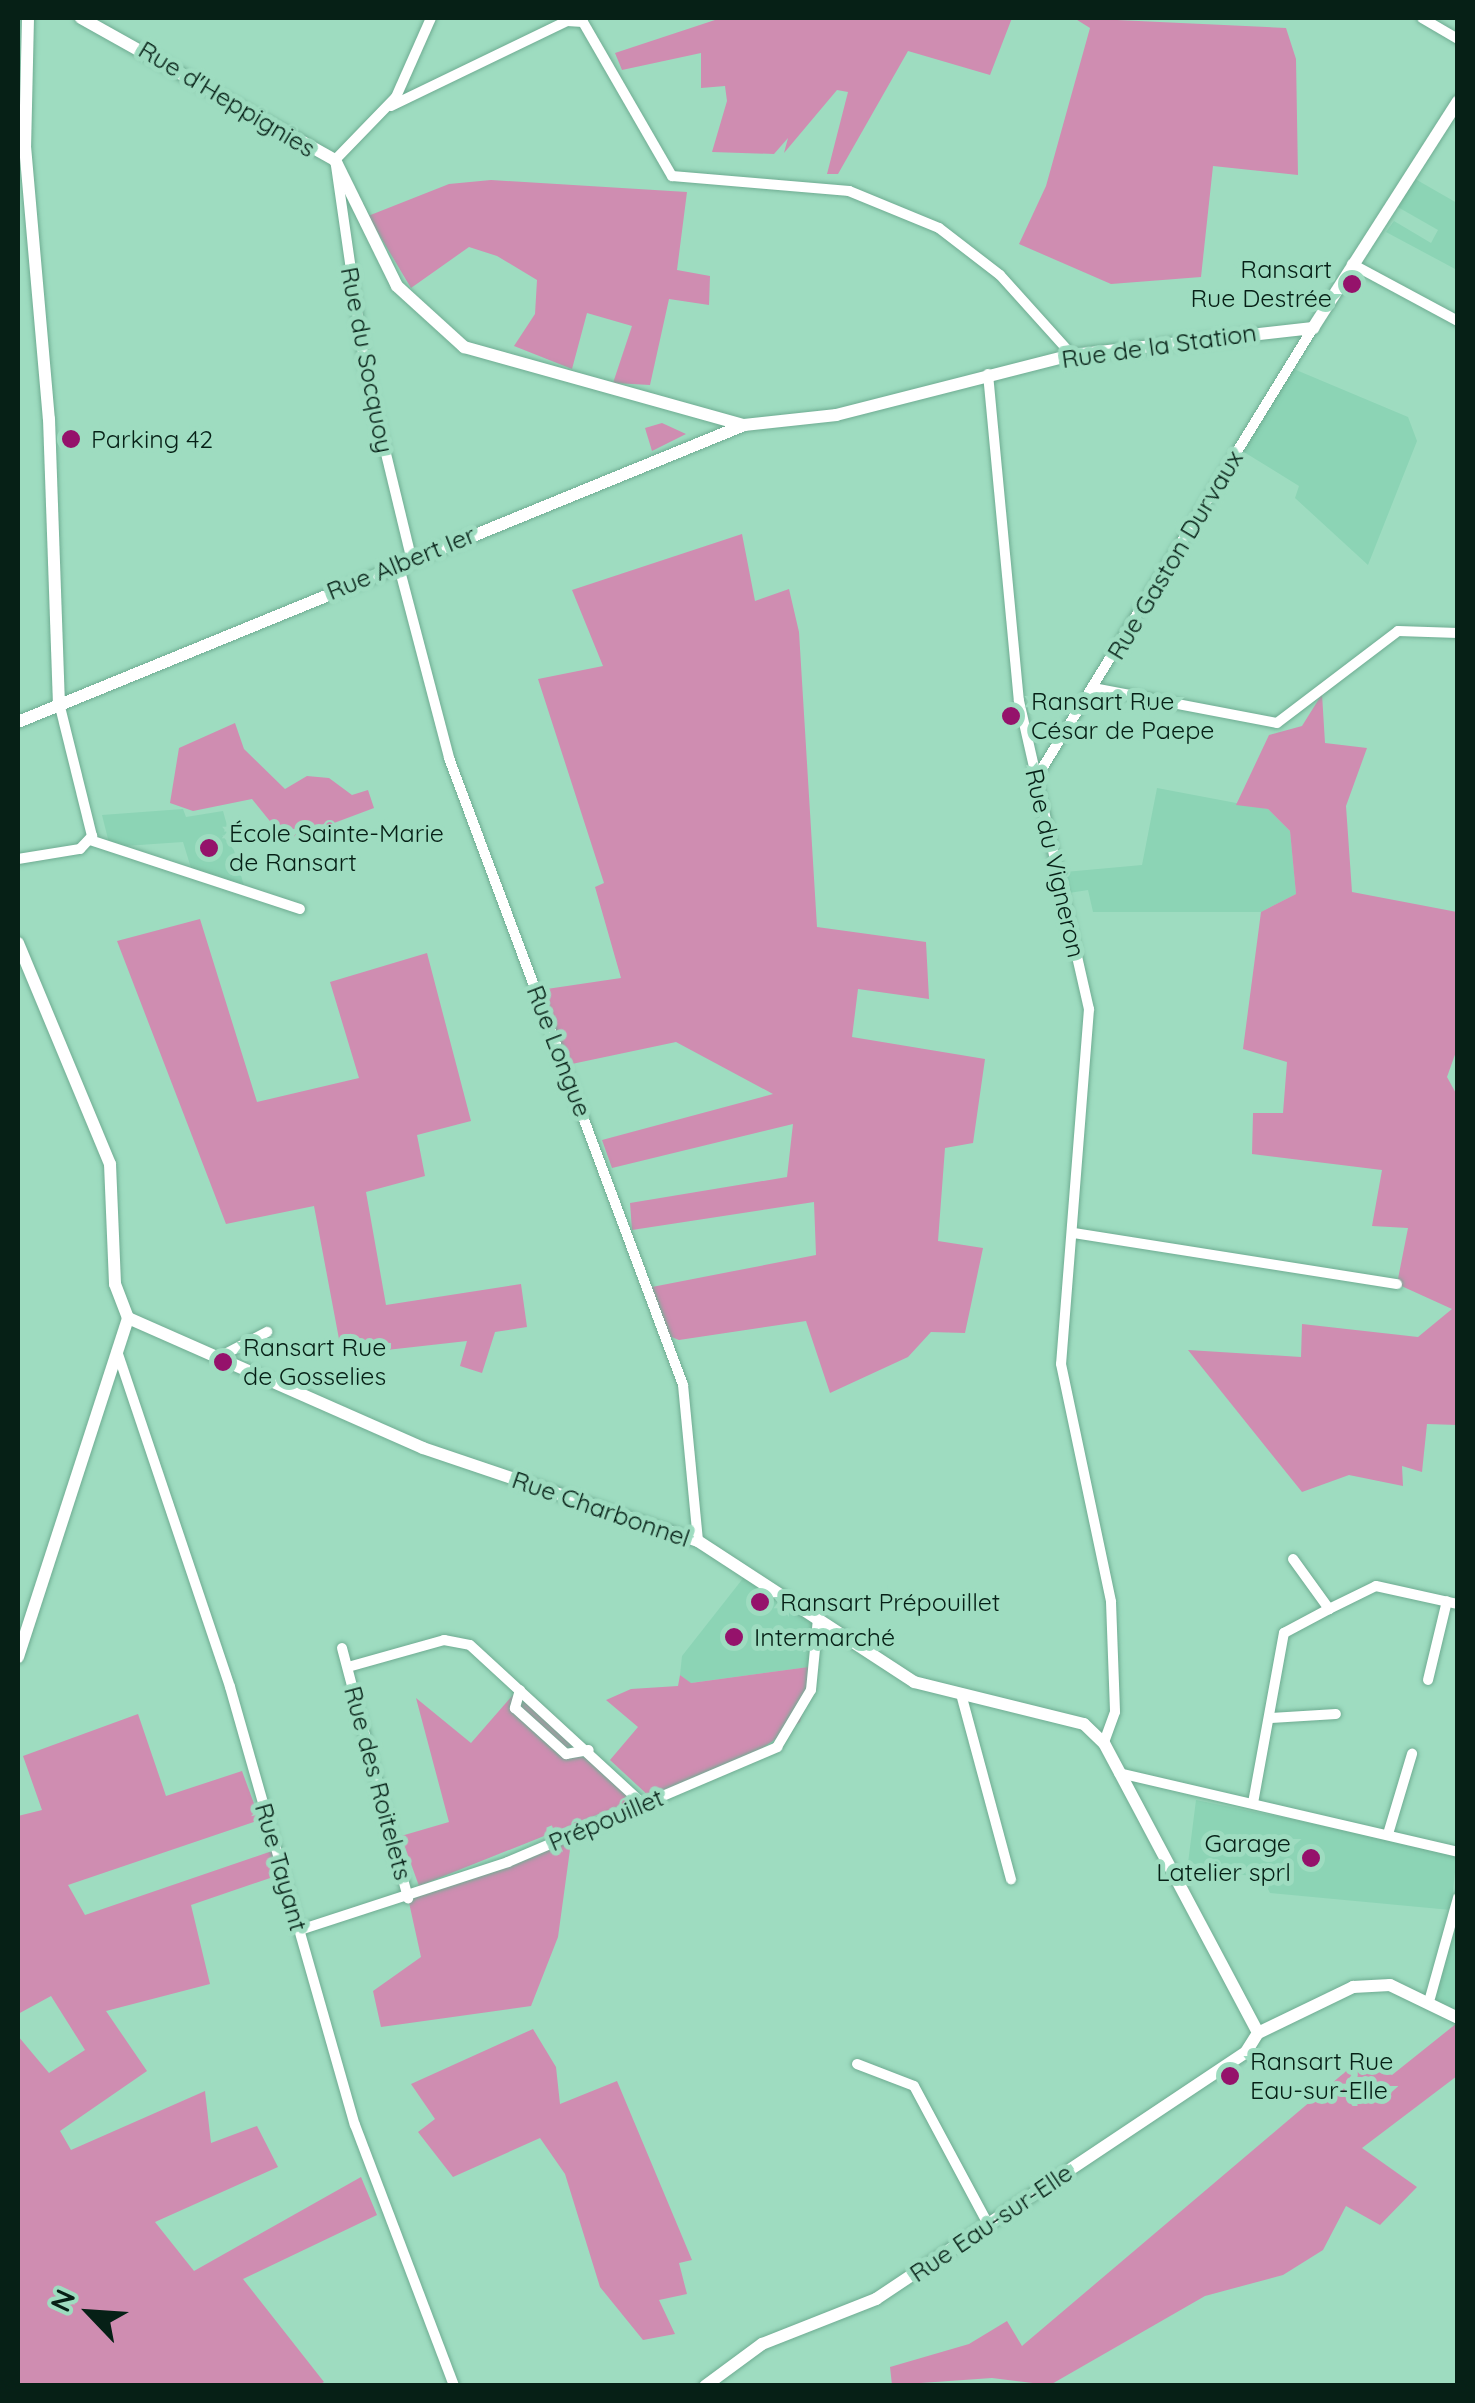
<!DOCTYPE html>
<html>
<head>
<meta charset="utf-8">
<style>
	body { margin:0 }
	#map { position:relative; width:1475px; height:2403px; overflow:hidden; background:#9edcc0; font-family:Quicksand,sans-serif }
	div>[style] { position:absolute }
	[style*='--x'] { left:calc(var(--x)*1px); top:calc(var(--y)*1px); width:calc(var(--w)*1px); rotate:calc(var(--a)*1deg) }
	.built>* { inset:0; background:#8cd4b5 }
	.green>* { inset:0; background:#cf8db1 }
	.roads { filter:drop-shadow(0 0 2px #6fac92) drop-shadow(0 0 2px #6fac92) }
	.minor>* { height:10px; margin:-5px; padding:0 5px; transform-origin:5px; border-radius:5px; background:#fff }
	.tertiary>* { height:12px; margin:-6px; padding:0 6px; transform-origin:6px; border-radius:6px; background:#fff }
	.dots>* { width:28px; height:28px; translate:-50% -50%; box-sizing:border-box; border:5px solid #9edcc0; border-radius:50% }
	span { translate:-50% -50%; white-space:nowrap; text-align:center; line-height:1.15; -webkit-text-stroke:10px #9edcc0; paint-order:stroke }
	.street-label { font-size:25px; color:#062016 }
	.poi-label { font-size:25px; color:#062016 }
	.right { translate:-100% -50%; text-align:right }
	.left { translate:0 -50%; text-align:left }
	.frame { position:absolute; inset:0; border:20px solid #062016; pointer-events:none }
	.north { position:absolute; left:40px; top:2263px; width:100px; height:100px; -webkit-text-stroke:8px #9edcc0; paint-order:stroke; rotate:295deg; font-size:28px; font-weight:700; line-height:40px; text-align:center; color:#062016 }
	.north::after { content:''; display:block; margin:auto; width:35px; height:45px; background:#062016; clip-path:polygon(50% 0,100% 100%,50% 72%,0 100%) }
</style>
</head>
<body>
<div id="map">
	<div class="built">
		<div style="clip-path:polygon(1410px 176px,1457px 203px,1457px 270px,1386px 232px,1394px 221px,1431px 243px,1438px 230px,1396px 206px)"></div>
		<div style="clip-path:polygon(1289px 367px,1408px 417px,1417px 441px,1368px 565px,1295px 498px,1299px 486px,1239px 449px)"></div>
		<div style="clip-path:polygon(1157px 788px,1268px 809px,1290px 831px,1296px 894px,1261px 912px,1093px 912px,1088px 890px,1069px 893px,1065px 872px,1142px 865px)"></div>
		<div style="clip-path:polygon(183px 809px,186px 817px,223px 811px,244px 886px,191px 868px,183px 842px,110px 847px,102px 815px)"></div>
		<div style="clip-path:polygon(748px 1572px,818px 1619px,816px 1666px,690px 1683px,680px 1675px,682px 1656px)"></div>
		<div style="clip-path:polygon(1196px 1800px,1457px 1853px,1451px 1910px,1270px 1893px,1263px 1879px,1188px 1863px)"></div>
		<div style="clip-path:polygon(1457px 1898px,1457px 2017px,1430px 1998px)"></div>
	</div>
	<div class="green">
		<div style="clip-path:polygon(721px 18px,1012px 18px,990px 75px,908px 51px,838px 174px,827px 174px,848px 92px,837px 90px,784px 153px,788px 138px,774px 154px,712px 152px,727px 101px,725px 86px,701px 88px,701px 53px,622px 70px,615px 53px)"></div>
		<div style="clip-path:polygon(1074px 18px,1286px 28px,1296px 59px,1298px 175px,1213px 166px,1201px 277px,1111px 284px,1019px 244px,1046px 186px,1090px 28px)"></div>
		<div style="clip-path:polygon(491px 180px,687px 192px,677px 270px,710px 276px,709px 305px,669px 299px,650px 385px,613px 383px,632px 326px,587px 313px,572px 369px,514px 346px,535px 314px,537px 280px,497px 256px,469px 247px,411px 288px,368px 216px,449px 184px)"></div>
		<div style="clip-path:polygon(662px 423px,686px 434px,652px 451px,645px 428px)"></div>
		<div style="clip-path:polygon(742px 534px,755px 601px,789px 589px,799px 632px,817px 927px,926px 942px,929px 999px,858px 989px,852px 1037px,985px 1059px,973px 1143px,945px 1148px,938px 1241px,983px 1248px,965px 1333px,931px 1332px,908px 1357px,830px 1393px,806px 1321px,679px 1340px,669px 1336px,652px 1287px,816px 1255px,814px 1202px,632px 1230px,630px 1203px,787px 1177px,793px 1124px,612px 1168px,602px 1140px,773px 1094px,676px 1042px,567px 1065px,540px 990px,621px 978px,595px 887px,604px 883px,538px 679px,603px 666px,572px 590px)"></div>
		<div style="clip-path:polygon(1322px 694px,1325px 743px,1367px 748px,1346px 806px,1352px 892px,1457px 912px,1457px 1049px,1447px 1077px,1458px 1097px,1457px 1425px,1427px 1424px,1422px 1472px,1402px 1466px,1403px 1486px,1349px 1475px,1302px 1492px,1188px 1350px,1301px 1357px,1302px 1324px,1418px 1337px,1452px 1309px,1397px 1284px,1408px 1228px,1372px 1226px,1382px 1170px,1252px 1154px,1253px 1113px,1283px 1113px,1287px 1062px,1243px 1049px,1261px 912px,1296px 894px,1290px 831px,1268px 809px,1236px 805px,1269px 735px,1302px 726px)"></div>
		<div style="clip-path:polygon(235px 723px,244px 749px,285px 789px,307px 776px,329px 778px,352px 795px,368px 790px,374px 808px,286px 841px,252px 799px,193px 811px,170px 803px,179px 748px)"></div>
		<div style="clip-path:polygon(200px 919px,257px 1102px,359px 1078px,330px 982px,427px 953px,471px 1121px,417px 1135px,425px 1176px,366px 1192px,386px 1305px,521px 1284px,527px 1327px,495px 1332px,482px 1373px,460px 1366px,467px 1341px,342px 1355px,314px 1206px,226px 1224px,117px 941px)"></div>
		<div style="clip-path:polygon(816px 1666px,800px 1722px,760px 1750px,651px 1798px,610px 1760px,638px 1727px,606px 1700px,631px 1689px,678px 1686px,680px 1675px,691px 1683px)"></div>
		<div style="clip-path:polygon(519px 1688px,627px 1783px,629px 1802px,419px 1886px,401px 1836px,449px 1822px,416px 1698px,471px 1743px)"></div>
		<div style="clip-path:polygon(138px 1714px,166px 1796px,242px 1771px,260px 1820px,68px 1885px,85px 1915px,275px 1850px,279px 1875px,191px 1905px,210px 1984px,106px 2011px,147px 2071px,60px 2131px,71px 2150px,205px 2091px,211px 2143px,257px 2126px,278px 2167px,155px 2222px,194px 2271px,361px 2177px,377px 2215px,243px 2279px,324px 2382px,317px 2386px,18px 2385px,18px 2036px,49px 2073px,85px 2050px,51px 1996px,18px 2014px,18px 1816px,42px 1810px,23px 1756px)"></div>
		<div style="clip-path:polygon(572px 1835px,558px 1937px,531px 2006px,381px 2027px,373px 1991px,421px 1957px,408px 1898px)"></div>
		<div style="clip-path:polygon(1457px 2023px,1457px 2076px,1362px 2148px,1417px 2187px,1380px 2225px,1346px 2206px,1323px 2250px,1283px 2275px,1205px 2296px,1050px 2385px,992px 2378px,892px 2385px,890px 2367px,969px 2344px,1007px 2321px,1022px 2346px,1358px 2061px,1392px 2075px)"></div>
		<div style="clip-path:polygon(533px 2029px,556px 2067px,560px 2104px,617px 2081px,692px 2260px,679px 2263px,687px 2294px,659px 2300px,675px 2334px,643px 2340px,600px 2287px,565px 2174px,540px 2138px,453px 2177px,418px 2132px,435px 2119px,411px 2084px)"></div>
	</div>
	<div class="roads">
		<div class="minor">
			<div style="--x:1422;--y:18;--w:42;--a:30.3"></div>
			<div style="--x:391;--y:106;--w:195;--a:-25.8"></div>
			<div style="--x:567;--y:21;--w:16;--a:4"></div>
			<div style="--x:583;--y:22;--w:178;--a:60"></div>
			<div style="--x:672;--y:176;--w:178;--a:4.8"></div>
			<div style="--x:849;--y:191;--w:97;--a:22.3"></div>
			<div style="--x:939;--y:228;--w:77;--a:37.6"></div>
			<div style="--x:1000;--y:275;--w:108;--a:48"></div>
			<div style="--x:1352;--y:264;--w:120;--a:28.3"></div>
			<div style="--x:988;--y:374;--w:328;--a:84.6"></div>
			<div style="--x:1019;--y:701;--w:316;--a:77.2"></div>
			<div style="--x:1089;--y:1009;--w:356;--a:94.5"></div>
			<div style="--x:1061;--y:1364;--w:243;--a:78.1"></div>
			<div style="--x:1111;--y:1602;--w:110;--a:87.9"></div>
			<div style="--x:1115;--y:1712;--w:33;--a:110"></div>
			<div style="--x:411;--y:557;--w:195;--a:-103.6"></div>
			<div style="--x:365;--y:367;--w:209;--a:-98.2"></div>
			<div style="--x:335;--y:160;--w:88;--a:-45.9"></div>
			<div style="--x:396;--y:97;--w:86;--a:-66.1"></div>
			<div style="--x:398;--y:563;--w:202;--a:75.3"></div>
			<div style="--x:449;--y:758;--w:669;--a:69.53"></div>
			<div style="--x:683;--y:1385;--w:157;--a:84.5"></div>
			<div style="--x:1094;--y:688;--w:186;--a:10.8"></div>
			<div style="--x:1277;--y:723;--w:152;--a:-37.2"></div>
			<div style="--x:1398;--y:631;--w:60;--a:1.9"></div>
			<div style="--x:1035;--y:780;--w:531;--a:-58.41"></div>
			<div style="--x:90;--y:840;--w:221;--a:18.2"></div>
			<div style="--x:18;--y:859;--w:63;--a:-9.2"></div>
			<div style="--x:80;--y:849;--w:18;--a:-47"></div>
			<div style="--x:92;--y:836;--w:137;--a:-103.9"></div>
			<div style="--x:1074;--y:1233;--w:327;--a:9"></div>
			<div style="--x:117;--y:1351;--w:354;--a:71.4"></div>
			<div style="--x:230;--y:1687;--w:455;--a:74.1"></div>
			<div style="--x:355;--y:2125;--w:279;--a:69.2"></div>
			<div style="--x:223;--y:1355;--w:50;--a:-27.6"></div>
			<div style="--x:1293;--y:1559;--w:62;--a:54.2"></div>
			<div style="--x:1329;--y:1609;--w:52;--a:-26.1"></div>
			<div style="--x:1376;--y:1586;--w:84;--a:12.4"></div>
			<div style="--x:342;--y:1648;--w:259;--a:75.2"></div>
			<div style="--x:348;--y:1667;--w:100;--a:-15.7"></div>
			<div style="--x:444;--y:1640;--w:26;--a:11"></div>
			<div style="--x:470;--y:1645;--w:236;--a:42.6"></div>
			<div style="--x:1428;--y:1680;--w:81;--a:-76.5"></div>
			<div style="--x:520;--y:1690;--w:19;--a:106"></div>
			<div style="--x:515;--y:1708;--w:69;--a:42"></div>
			<div style="--x:566;--y:1754;--w:23;--a:-10"></div>
			<div style="--x:961;--y:1694;--w:192;--a:74.9"></div>
			<div style="--x:1271;--y:1718;--w:65;--a:-3.5"></div>
			<div style="--x:1119;--y:1773;--w:348;--a:13.1"></div>
			<div style="--x:1253;--y:1803;--w:173;--a:-79.7"></div>
			<div style="--x:1284;--y:1633;--w:51;--a:-28.1"></div>
			<div style="--x:1388;--y:1834;--w:84;--a:-73.3"></div>
			<div style="--x:300;--y:1930;--w:219;--a:-18.1"></div>
			<div style="--x:508;--y:1862;--w:293;--a:-23.1"></div>
			<div style="--x:777;--y:1747;--w:66;--a:-59.2"></div>
			<div style="--x:811;--y:1690;--w:71;--a:-84.4"></div>
			<div style="--x:1430;--y:1998;--w:104;--a:-74.4"></div>
			<div style="--x:857;--y:2064;--w:61;--a:21.1"></div>
			<div style="--x:914;--y:2086;--w:157;--a:61.8"></div>
		</div>
		<div class="tertiary">
			<div style="--x:28;--y:18;--w:128;--a:91.3"></div>
			<div style="--x:25;--y:146;--w:274;--a:85"></div>
			<div style="--x:49;--y:419;--w:284;--a:88"></div>
			<div style="--x:81;--y:18;--w:291;--a:29.2"></div>
			<div style="--x:335;--y:160;--w:140;--a:63.8"></div>
			<div style="--x:397;--y:286;--w:91;--a:42.3"></div>
			<div style="--x:464;--y:347;--w:291;--a:15.6"></div>
			<div style="--x:744;--y:425;--w:93;--a:-6.2"></div>
			<div style="--x:836;--y:415;--w:244;--a:-14.3"></div>
			<div style="--x:1072;--y:355;--w:243;--a:-6.4"></div>
			<div style="--x:1313;--y:328;--w:269;--a:-57.4"></div>
			<div style="--x:18;--y:722;--w:782;--a:-22.24"></div>
			<div style="--x:18;--y:943;--w:239;--a:67.4"></div>
			<div style="--x:110;--y:1164;--w:120;--a:87.6"></div>
			<div style="--x:115;--y:1284;--w:36;--a:69"></div>
			<div style="--x:128;--y:1318;--w:322;--a:23.8"></div>
			<div style="--x:423;--y:1448;--w:290;--a:18.7"></div>
			<div style="--x:698;--y:1541;--w:258;--a:33.1"></div>
			<div style="--x:914;--y:1682;--w:175;--a:13.9"></div>
			<div style="--x:1084;--y:1724;--w:28;--a:44"></div>
			<div style="--x:1104;--y:1743;--w:328;--a:62"></div>
			<div style="--x:18;--y:1657;--w:356;--a:-72"></div>
			<div style="--x:1258;--y:2033;--w:106;--a:-25.8"></div>
			<div style="--x:1353;--y:1987;--w:37;--a:-3"></div>
			<div style="--x:1390;--y:1985;--w:76;--a:25.9"></div>
			<div style="--x:705;--y:2386;--w:71;--a:-36.4"></div>
			<div style="--x:762;--y:2344;--w:123;--a:-21.5"></div>
			<div style="--x:876;--y:2299;--w:445;--a:-33.7"></div>
			<div style="--x:1246;--y:2052;--w:22;--a:-58"></div>
		</div>
	</div>
	<div class="dots">
		<div style="left:1352px;top:284px;background:#95126b"></div>
		<div style="left:71px;top:439px;background:#95126b"></div>
		<div style="left:1011px;top:716px;background:#95126b"></div>
		<div style="left:209px;top:848px;background:#95126b"></div>
		<div style="left:223px;top:1362px;background:#95126b"></div>
		<div style="left:760px;top:1602px;background:#95126b"></div>
		<div style="left:734px;top:1637px;background:#95126b"></div>
		<div style="left:1311px;top:1858px;background:#95126b"></div>
		<div style="left:1230px;top:2076px;background:#95126b"></div>
	</div>
	<div class="street-label">
		<span style="left:227px;top:99px;rotate:31deg">Rue d'Heppignies</span>
		<span style="left:1159px;top:346px;rotate:-8deg">Rue de la Station</span>
		<span style="left:367px;top:360px;rotate:79deg">Rue du Socquoy</span>
		<span style="left:1175px;top:555px;rotate:-59deg">Rue Gaston Durvaux</span>
		<span style="left:401px;top:563px;rotate:-22deg">Rue Albert Ier</span>
		<span style="left:1055px;top:863px;rotate:77deg">Rue du Vigneron</span>
		<span style="left:559px;top:1051px;rotate:69deg">Rue Longue</span>
		<span style="left:601px;top:1509px;rotate:19deg">Rue Charbonnel</span>
		<span style="left:378px;top:1783px;rotate:75deg">Rue des Roitelets</span>
		<span style="left:606px;top:1820px;rotate:-23deg">Prépouillet</span>
		<span style="left:281px;top:1867px;rotate:74deg">Rue Tayant</span>
		<span style="left:991px;top:2223px;rotate:-34deg">Rue Eau-sur-Elle</span>
	</div>
	<div class="poi-label">
		<span class="right" style="left:1332px;top:284px">Ransart<br>Rue Destrée</span>
		<span class="left" style="left:91px;top:439px">Parking 42</span>
		<span class="left" style="left:1031px;top:716px">Ransart Rue<br>César de Paepe</span>
		<span class="left" style="left:229px;top:848px">École Sainte-Marie<br>de Ransart</span>
		<span class="left" style="left:243px;top:1362px">Ransart Rue<br>de Gosselies</span>
		<span class="left" style="left:780px;top:1602px">Ransart Prépouillet</span>
		<span class="left" style="left:754px;top:1637px">Intermarché</span>
		<span class="right" style="left:1291px;top:1858px">Garage<br>Latelier sprl</span>
		<span class="left" style="left:1250px;top:2076px">Ransart Rue<br>Eau-sur-Elle</span>
	</div>
	<div class="frame"></div>
	<div class="north">N</div>
</div>
</body>
</html>
